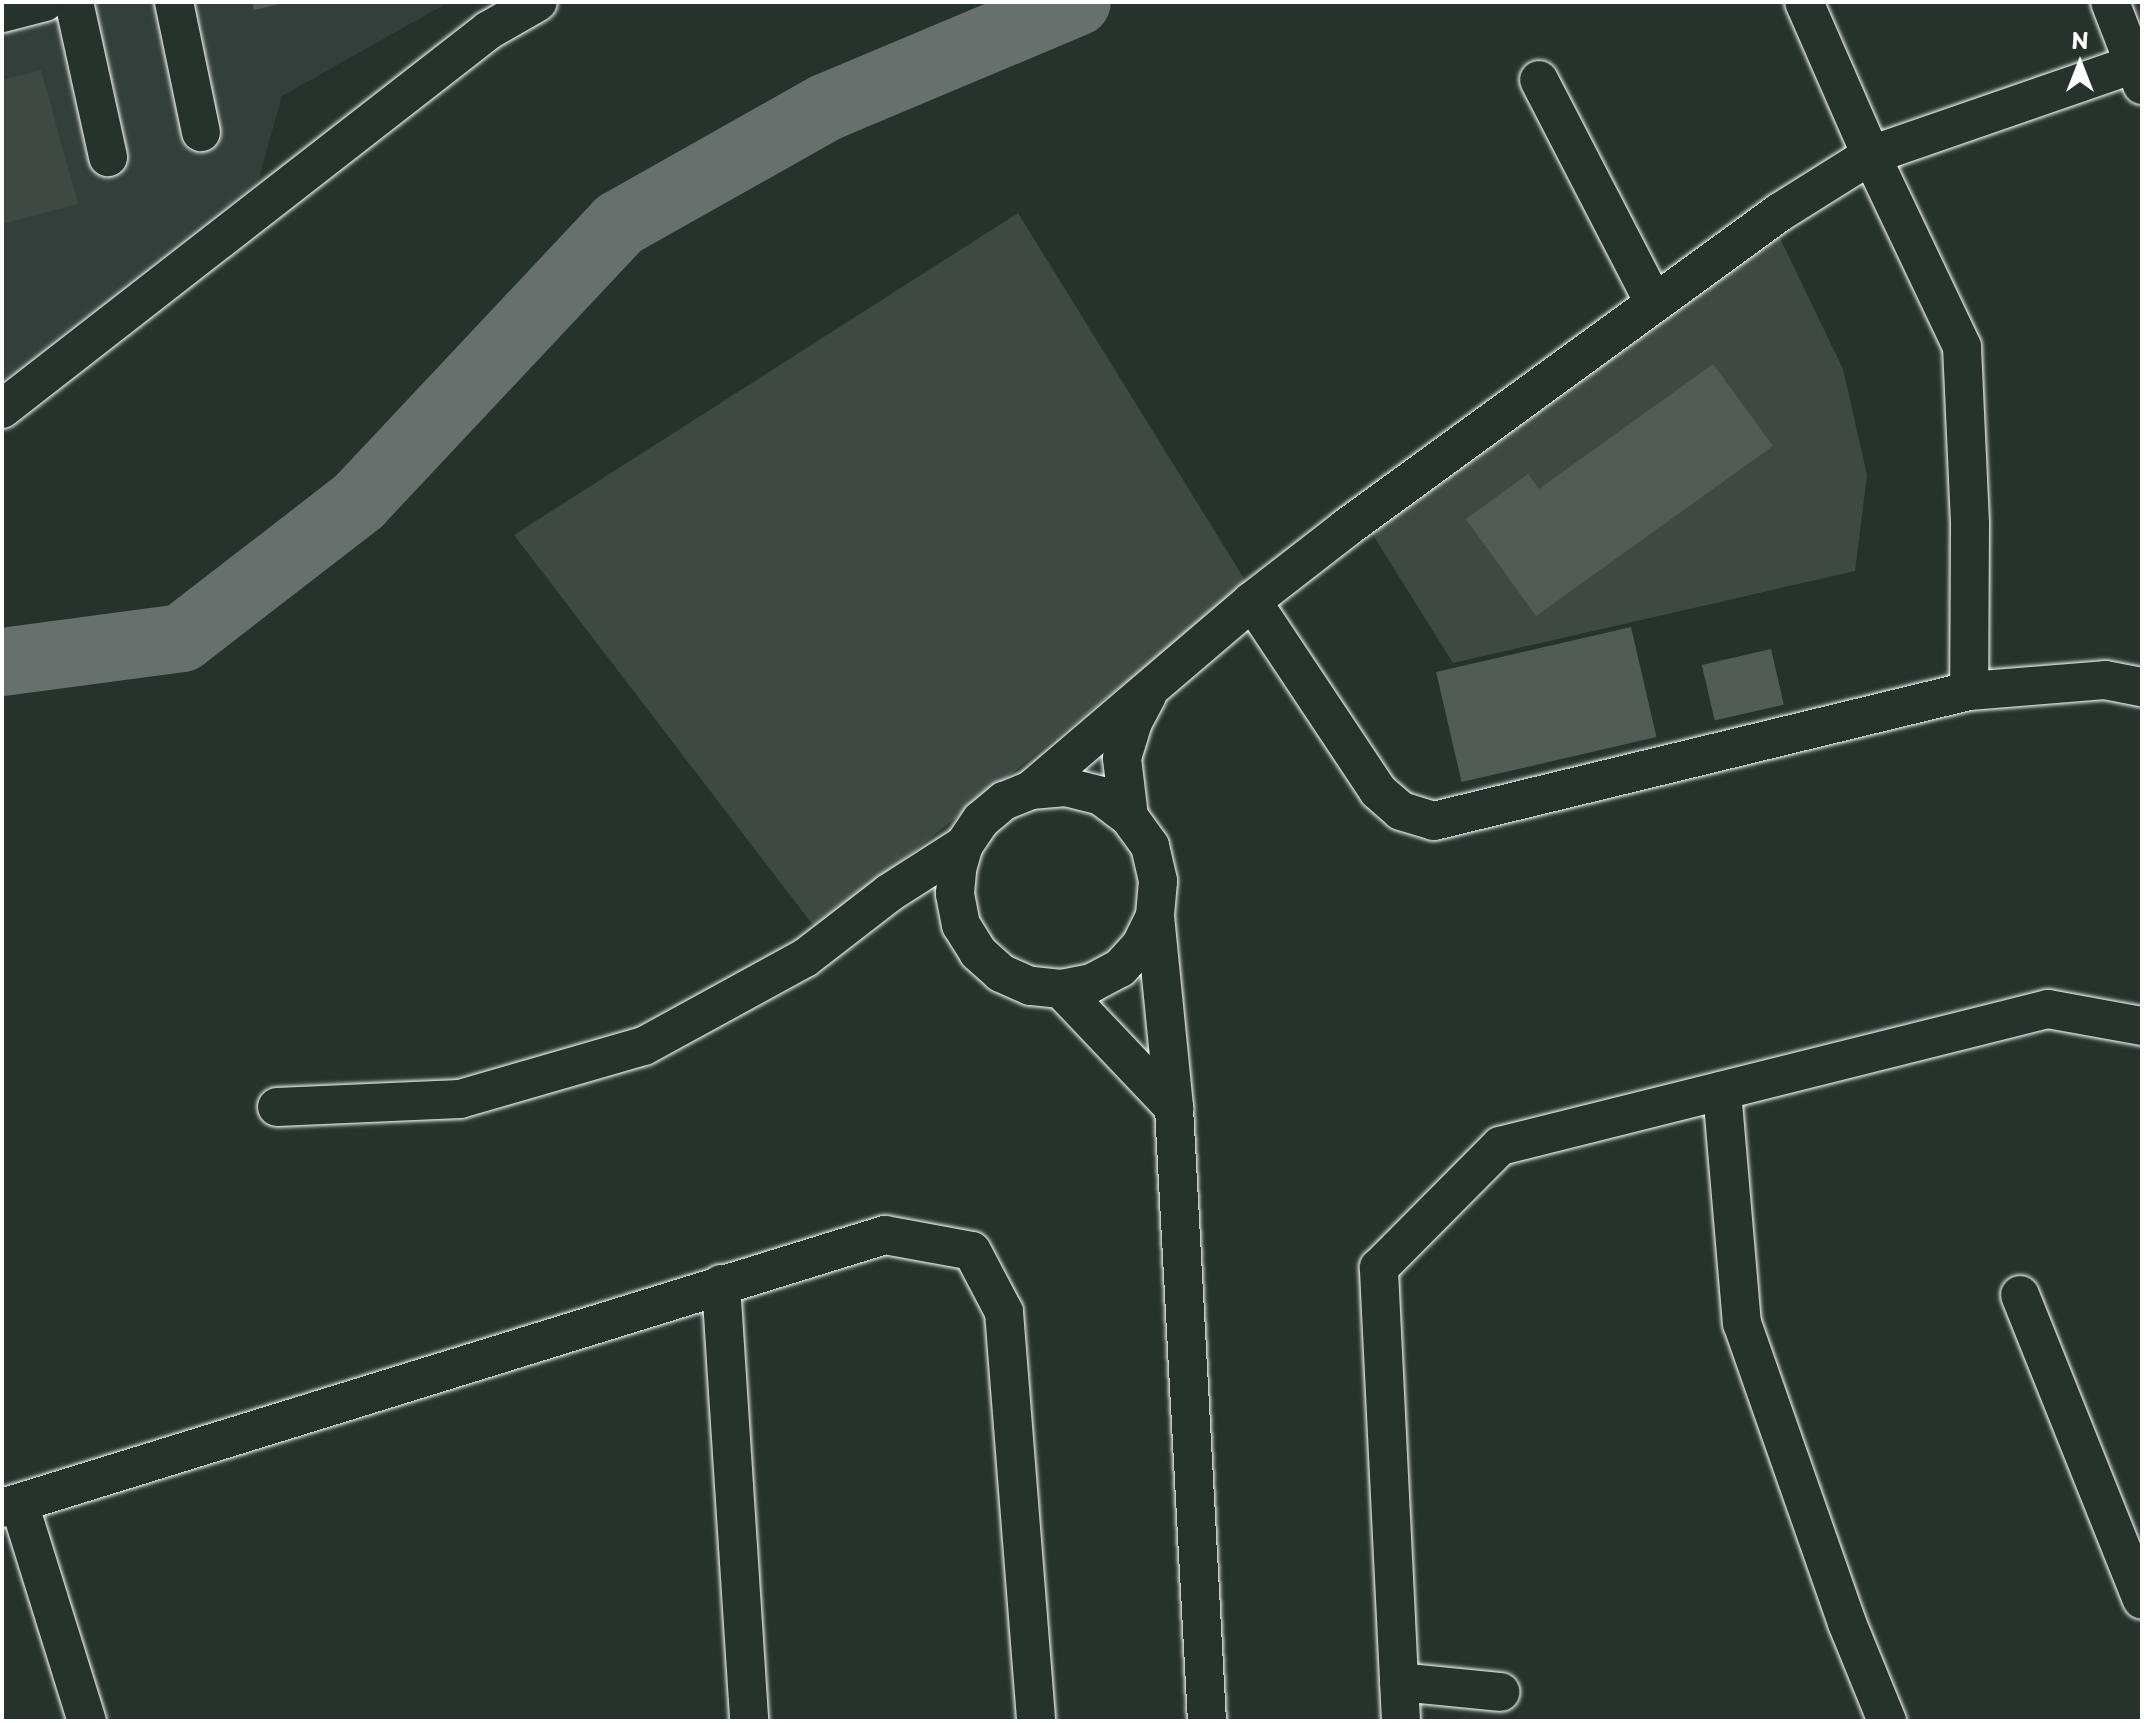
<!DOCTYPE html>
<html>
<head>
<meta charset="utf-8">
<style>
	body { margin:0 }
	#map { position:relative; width:2144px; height:1723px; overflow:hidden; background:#26332d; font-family:"Playpen Sans",sans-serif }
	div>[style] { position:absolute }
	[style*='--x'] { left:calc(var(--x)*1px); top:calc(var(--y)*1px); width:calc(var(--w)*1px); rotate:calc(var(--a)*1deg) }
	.built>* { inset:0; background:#333f3a }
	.green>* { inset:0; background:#3e4944 }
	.river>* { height:68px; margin:-34px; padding:0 34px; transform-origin:34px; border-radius:34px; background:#67706c }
	.building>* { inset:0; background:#515c57; transform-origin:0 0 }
	.roads { filter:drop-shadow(0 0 2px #fff) drop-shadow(0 0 2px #fff) }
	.minor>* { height:38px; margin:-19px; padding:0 19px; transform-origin:19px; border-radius:19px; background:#26332d }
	span { translate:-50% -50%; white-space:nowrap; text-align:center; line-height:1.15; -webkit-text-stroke:8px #26332d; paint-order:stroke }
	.frame { position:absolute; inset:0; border:4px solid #fff; pointer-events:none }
	.north { position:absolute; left:2040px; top:24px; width:80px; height:80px; -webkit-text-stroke:6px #26332d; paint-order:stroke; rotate:0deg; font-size:22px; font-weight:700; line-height:32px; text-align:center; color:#fff }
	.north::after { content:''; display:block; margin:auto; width:28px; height:36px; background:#fff; clip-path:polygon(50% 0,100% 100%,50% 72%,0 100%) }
</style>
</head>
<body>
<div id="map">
	<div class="built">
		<div style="clip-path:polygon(2px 2px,449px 2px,282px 96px,258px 181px,2px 380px)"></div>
	</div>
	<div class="green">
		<div style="clip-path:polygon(41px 70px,78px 204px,2px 224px,2px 80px)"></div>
		<div style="clip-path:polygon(1018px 213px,1248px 585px,816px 929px,514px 535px)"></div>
		<div style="clip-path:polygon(1776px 230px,1843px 369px,1867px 475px,1855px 571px,1453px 663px,1368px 527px)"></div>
	</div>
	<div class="river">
		<div style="--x:2;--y:662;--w:182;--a:-7.6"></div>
		<div style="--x:182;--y:638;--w:224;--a:-37.7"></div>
		<div style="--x:359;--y:501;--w:380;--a:-46.8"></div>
		<div style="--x:619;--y:224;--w:239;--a:-29.4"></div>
		<div style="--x:827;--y:107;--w:271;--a:-22.8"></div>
	</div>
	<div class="building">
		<div style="clip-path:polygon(252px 2px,284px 2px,284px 3px,254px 10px)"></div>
		<div style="clip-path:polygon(1713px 364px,1773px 446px,1536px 616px,1466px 519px,1528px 474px,1539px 489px)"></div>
		<div style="left:1631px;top:627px;width:113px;height:200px;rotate:77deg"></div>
		<div style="left:1771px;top:649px;width:57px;height:71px;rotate:77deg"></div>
	</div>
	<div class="roads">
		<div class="minor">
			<div style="--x:74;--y:2;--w:159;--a:77.6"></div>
			<div style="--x:174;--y:2;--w:133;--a:78.3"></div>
			<div style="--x:1804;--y:2;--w:167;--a:66.4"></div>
			<div style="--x:1871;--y:155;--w:212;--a:64.6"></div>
			<div style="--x:1962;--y:347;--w:177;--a:87.4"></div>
			<div style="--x:1970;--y:524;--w:167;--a:90.3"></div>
			<div style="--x:2110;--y:2;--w:89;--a:68.9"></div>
			<div style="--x:2;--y:13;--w:44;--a:-14.3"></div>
			<div style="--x:1539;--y:80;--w:249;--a:62.7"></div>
			<div style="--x:2;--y:409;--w:617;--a:-37.89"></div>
			<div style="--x:489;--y:30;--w:56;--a:-29.7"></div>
			<div style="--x:1252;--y:601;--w:228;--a:56.4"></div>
			<div style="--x:1378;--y:791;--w:30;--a:41"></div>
			<div style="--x:1401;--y:811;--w:34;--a:17"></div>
			<div style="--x:1434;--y:821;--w:551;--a:-13.66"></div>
			<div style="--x:1969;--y:691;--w:136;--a:-4.6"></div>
			<div style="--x:2105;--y:680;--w:38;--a:11"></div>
			<div style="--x:1031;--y:790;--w:35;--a:-5"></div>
			<div style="--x:1066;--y:787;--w:36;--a:14"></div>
			<div style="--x:1101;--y:796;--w:35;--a:37"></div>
			<div style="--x:1129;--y:817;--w:36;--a:54"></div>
			<div style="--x:1150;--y:846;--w:36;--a:77"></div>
			<div style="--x:1158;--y:881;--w:35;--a:95"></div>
			<div style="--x:1155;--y:916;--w:32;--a:116"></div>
			<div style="--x:1141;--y:945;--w:31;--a:132"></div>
			<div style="--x:1120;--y:968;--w:32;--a:152"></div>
			<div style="--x:1092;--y:983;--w:32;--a:169"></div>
			<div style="--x:1061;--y:989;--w:31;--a:-174"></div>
			<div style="--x:1030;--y:986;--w:32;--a:-156"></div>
			<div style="--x:1001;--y:973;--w:31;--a:-138"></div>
			<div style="--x:978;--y:952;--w:32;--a:-122"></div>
			<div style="--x:961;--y:925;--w:32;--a:-101"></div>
			<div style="--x:955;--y:894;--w:25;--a:-85"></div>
			<div style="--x:957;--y:869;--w:25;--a:-74"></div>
			<div style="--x:964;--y:845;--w:30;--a:-56"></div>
			<div style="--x:981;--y:820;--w:30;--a:-40"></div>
			<div style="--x:1004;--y:801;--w:29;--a:-22"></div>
			<div style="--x:1031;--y:790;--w:291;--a:-40.5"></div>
			<div style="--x:1252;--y:601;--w:119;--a:-37.8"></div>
			<div style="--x:1346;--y:528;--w:537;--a:-36.06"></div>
			<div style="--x:1780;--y:212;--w:107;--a:-32.1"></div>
			<div style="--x:1871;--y:155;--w:287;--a:-19.1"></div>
			<div style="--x:1129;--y:817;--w:59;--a:-96.8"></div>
			<div style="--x:1122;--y:758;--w:38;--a:-73"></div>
			<div style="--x:1133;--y:722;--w:30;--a:-62"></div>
			<div style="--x:1155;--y:916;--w:193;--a:84.3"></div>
			<div style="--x:1174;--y:1108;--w:614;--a:86.92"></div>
			<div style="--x:1061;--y:989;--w:164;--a:46.5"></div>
			<div style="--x:1722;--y:1091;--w:233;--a:85.1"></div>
			<div style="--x:1742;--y:1323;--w:318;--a:70.7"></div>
			<div style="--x:1847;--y:1623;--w:106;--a:67.8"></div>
			<div style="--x:277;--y:1107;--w:183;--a:-2.5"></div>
			<div style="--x:460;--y:1099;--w:191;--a:-16.1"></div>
			<div style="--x:644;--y:1046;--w:183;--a:-28.7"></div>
			<div style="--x:805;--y:958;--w:106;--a:-37.7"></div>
			<div style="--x:889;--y:893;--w:89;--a:-32.6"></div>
			<div style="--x:721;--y:1284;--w:438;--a:86.3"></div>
			<div style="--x:2020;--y:1295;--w:328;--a:68.2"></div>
			<div style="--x:19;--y:1503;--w:228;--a:72.7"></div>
			<div style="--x:2;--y:1508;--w:924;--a:-17.18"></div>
			<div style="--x:885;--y:1235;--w:88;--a:10.4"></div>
			<div style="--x:972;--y:1251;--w:69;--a:62.3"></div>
			<div style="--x:1004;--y:1312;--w:410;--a:85.5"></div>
			<div style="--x:1399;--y:1682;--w:102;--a:5.6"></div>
			<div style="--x:1401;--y:1721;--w:454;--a:-92.8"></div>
			<div style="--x:1379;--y:1268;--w:172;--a:-45.2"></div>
			<div style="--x:1500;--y:1146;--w:565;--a:-14.04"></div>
			<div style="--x:2048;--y:1009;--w:96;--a:10.3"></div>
		</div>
	</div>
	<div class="frame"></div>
	<div class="north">N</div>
</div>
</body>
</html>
